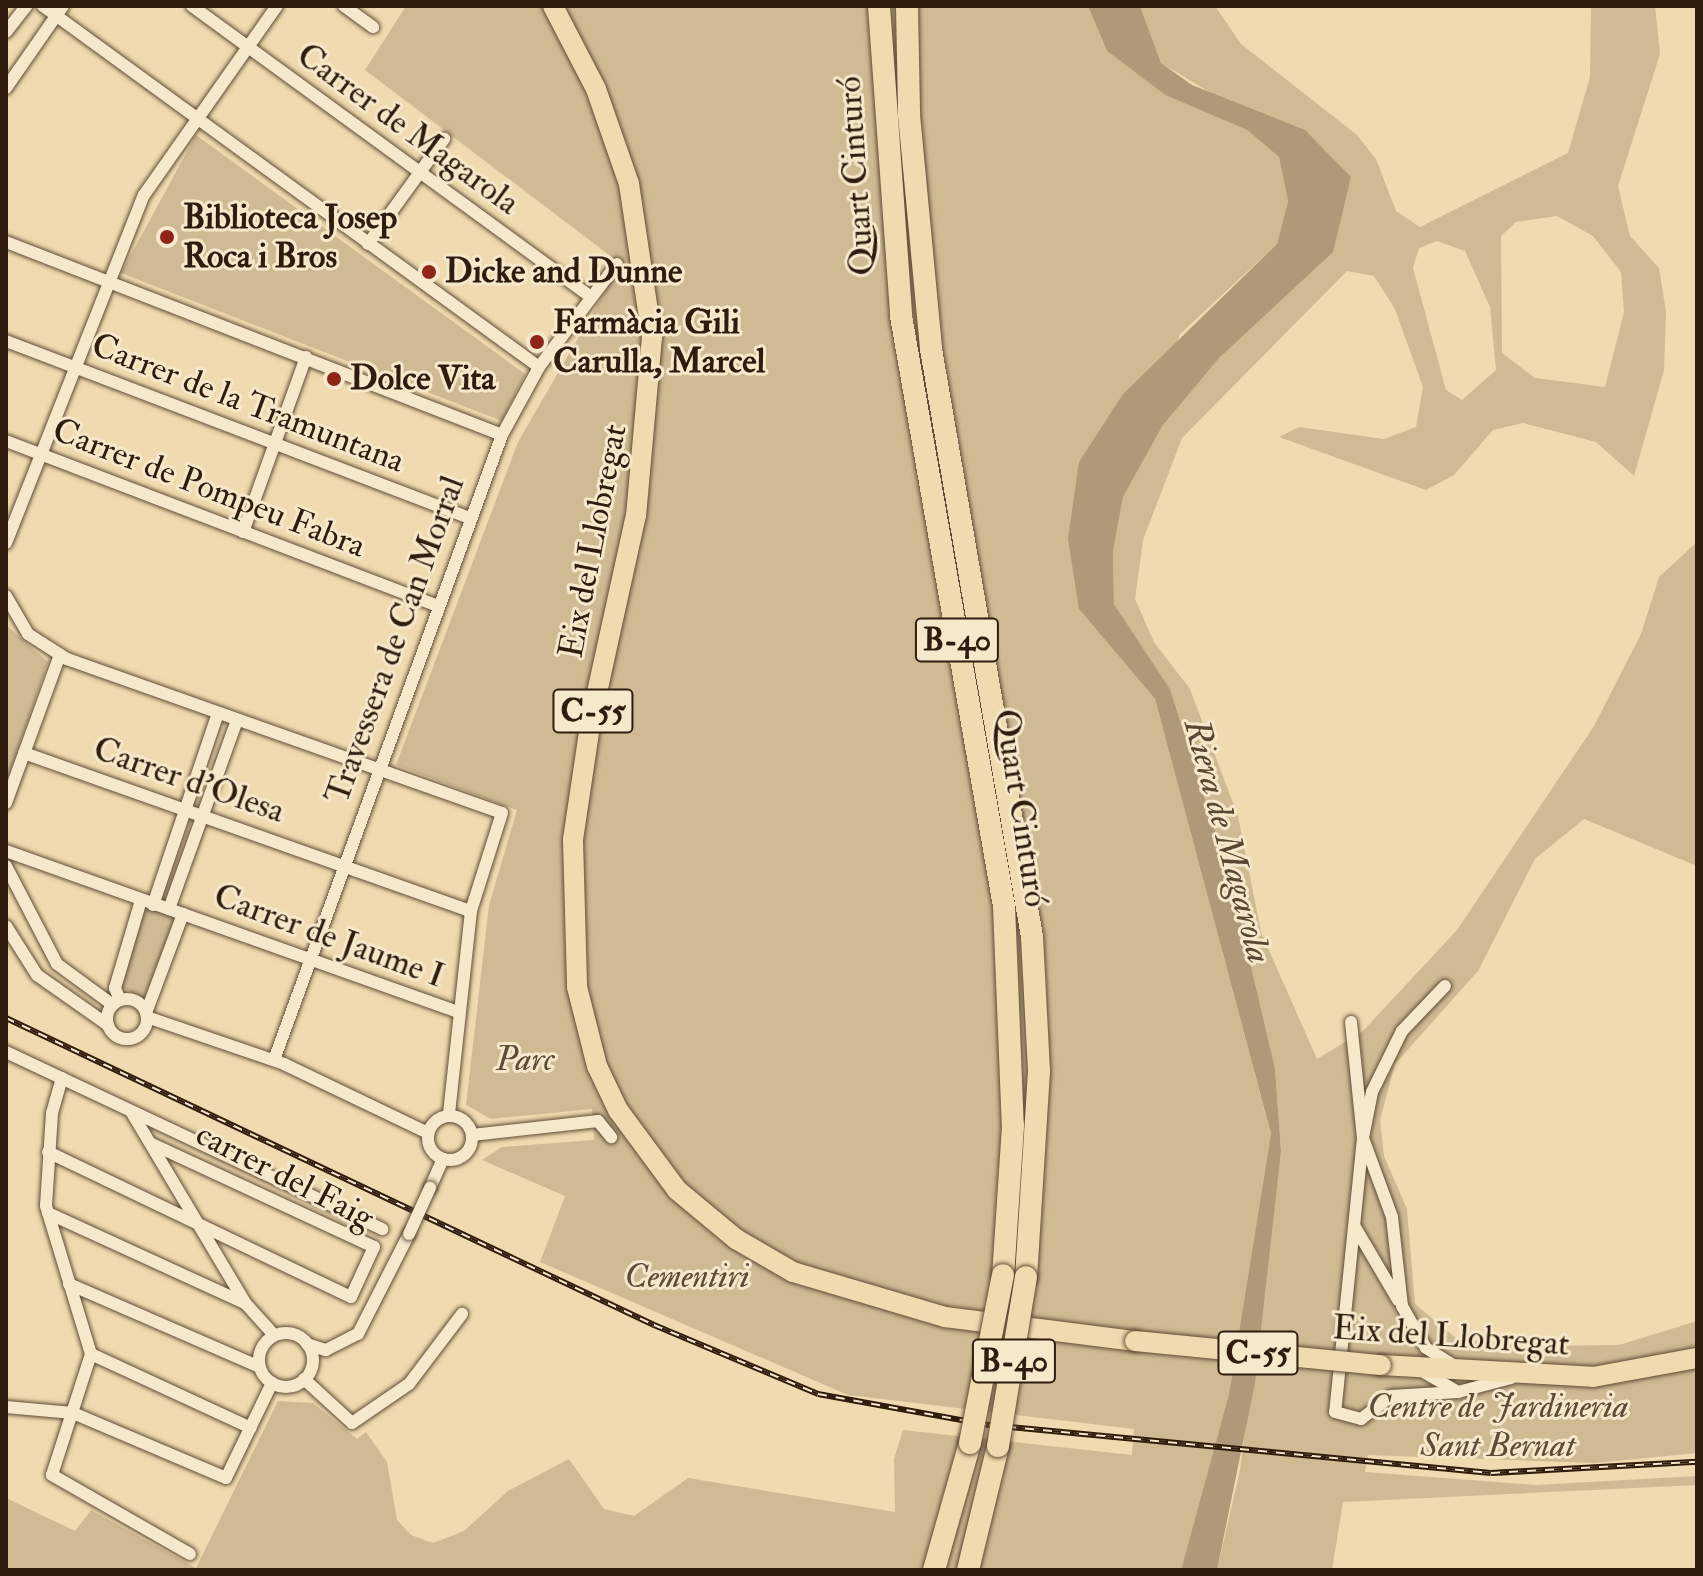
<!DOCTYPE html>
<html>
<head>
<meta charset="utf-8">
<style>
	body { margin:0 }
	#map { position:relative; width:1703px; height:1576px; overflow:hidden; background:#efdbaf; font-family:"IM FELL Double Pica",serif }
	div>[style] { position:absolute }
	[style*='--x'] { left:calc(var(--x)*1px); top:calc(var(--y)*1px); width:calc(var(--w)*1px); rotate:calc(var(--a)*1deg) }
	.green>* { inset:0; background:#cebb94 }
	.water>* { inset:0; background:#ae9a78 }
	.roads { filter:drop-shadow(0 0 2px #5f4c36) drop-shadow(0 0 2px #5f4c36) }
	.minor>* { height:12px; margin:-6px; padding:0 6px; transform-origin:6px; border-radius:6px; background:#f5e8cb }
	.minor>.ring { margin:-6px; padding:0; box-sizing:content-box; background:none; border:12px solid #f5e8cb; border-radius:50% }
	.trunk>* { height:20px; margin:-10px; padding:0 10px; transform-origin:10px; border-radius:10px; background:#efdbaf }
	.motorway>* { height:22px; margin:-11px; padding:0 11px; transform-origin:11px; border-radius:11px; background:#efdbaf }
	.rail>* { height:6px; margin-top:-3px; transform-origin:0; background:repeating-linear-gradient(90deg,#f5e8cb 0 9px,#2f1c0e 0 18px); box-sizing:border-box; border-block:2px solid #2f1c0e }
	.bridges { filter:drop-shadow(0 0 2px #5f4c36) drop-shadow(0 0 2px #5f4c36) }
	.minor-bridge>* { height:12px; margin:-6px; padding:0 6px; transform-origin:6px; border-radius:6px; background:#f5e8cb }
	.trunk-bridge>* { height:20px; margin:-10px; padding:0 10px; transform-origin:10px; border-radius:10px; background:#efdbaf }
	.motorway-bridge>* { height:22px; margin:-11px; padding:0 11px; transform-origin:11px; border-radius:11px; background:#efdbaf }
	.dots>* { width:22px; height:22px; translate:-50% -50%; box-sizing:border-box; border:4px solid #f5e8cb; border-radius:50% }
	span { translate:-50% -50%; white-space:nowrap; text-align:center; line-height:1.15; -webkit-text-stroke:6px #f5e8cb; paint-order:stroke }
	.shield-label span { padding:2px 6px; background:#f5e8cb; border:2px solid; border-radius:6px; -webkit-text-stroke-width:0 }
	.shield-label { font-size:32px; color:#2f1c0e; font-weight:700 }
	.street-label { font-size:34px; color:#2f1c0e }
	.poi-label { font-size:34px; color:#2f1c0e; font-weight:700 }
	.left { translate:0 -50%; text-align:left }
	.park-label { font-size:34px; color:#5f4c36; font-style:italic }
	.water-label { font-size:36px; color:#5b4833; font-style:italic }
	.frame { position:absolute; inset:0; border:8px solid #2f1c0e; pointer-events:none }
</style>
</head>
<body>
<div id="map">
	<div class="green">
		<div style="clip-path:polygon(406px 6px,1088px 6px,1107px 51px,1165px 95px,1247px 130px,1279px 157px,1288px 201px,1277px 244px,1180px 334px,1079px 609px,1155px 699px,1271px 1135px,1229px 1394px,1181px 1570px,6px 1570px,6px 1498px,75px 1531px,91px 1510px,196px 1568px,278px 1401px,313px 1403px,357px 1439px,366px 1432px,387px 1462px,397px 1520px,411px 1535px,433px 1543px,464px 1531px,508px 1491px,569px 1459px,604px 1509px,634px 1516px,688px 1478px,895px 1512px,894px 1459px,903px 1430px,1132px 1455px,1134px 1429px,848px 1395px,540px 1262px,565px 1196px,482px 1160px,502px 1147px,594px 1140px,592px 1109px,491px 1119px,466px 1105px,489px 905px,517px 810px,396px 765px,518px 442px,621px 264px,365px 70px)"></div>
		<div style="clip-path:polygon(evenodd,1140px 6px,1215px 6px,1241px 44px,1357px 135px,1376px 159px,1396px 211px,1420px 227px,1568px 153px,1590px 77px,1591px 6px,1655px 6px,1660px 54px,1618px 186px,1630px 236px,1659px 268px,1666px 312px,1664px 370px,1634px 476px,1596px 442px,1523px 423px,1493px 430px,1454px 475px,1426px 490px,1279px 437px,1299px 427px,1384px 439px,1416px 427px,1423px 387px,1395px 309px,1374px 276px,1347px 271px,1182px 438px,1143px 540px,1135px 599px,1154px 642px,1190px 689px,1238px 816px,1261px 932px,1317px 1059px,1362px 1032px,1457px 930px,1594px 726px,1641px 634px,1659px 577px,1697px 542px,1697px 866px,1584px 819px,1535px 859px,1478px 971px,1395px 1064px,1380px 1120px,1384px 1156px,1407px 1209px,1415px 1304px,1457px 1339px,1526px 1346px,1619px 1345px,1697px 1321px,1697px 1453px,1595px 1463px,1368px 1455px,1365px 1472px,1536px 1485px,1697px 1476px,1697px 1485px,1343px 1502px,1332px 1570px,1217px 1570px,1240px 1470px,1281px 1151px,1275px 1068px,1230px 878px,1170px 689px,1114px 604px,1113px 551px,1123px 497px,1163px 425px,1351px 177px,1161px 63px,1140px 6px,1557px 216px,1593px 236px,1621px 272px,1624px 312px,1605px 387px,1535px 378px,1502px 353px,1501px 236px,1516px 222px,1557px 216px,1140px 6px,1437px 241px,1465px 251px,1490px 307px,1496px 370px,1462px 400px,1446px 390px,1413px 268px,1419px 248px,1437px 241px)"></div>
		<div style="clip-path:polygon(196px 135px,525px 374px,502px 421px,121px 273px)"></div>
		<div style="clip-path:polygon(6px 625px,48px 662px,6px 783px)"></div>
		<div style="clip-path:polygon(145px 907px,176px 917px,145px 999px,121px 987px)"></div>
	</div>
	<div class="water">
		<div style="clip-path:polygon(1088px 6px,1140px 6px,1161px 63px,1192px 85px,1305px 130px,1351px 177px,1333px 252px,1219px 358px,1163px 425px,1123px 497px,1113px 551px,1114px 604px,1170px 689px,1230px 878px,1275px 1068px,1281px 1151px,1255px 1383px,1217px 1570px,1181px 1570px,1229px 1394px,1271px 1134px,1155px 699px,1079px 609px,1068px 539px,1079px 462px,1123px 394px,1277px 244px,1288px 201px,1279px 157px,1247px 130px,1165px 95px,1107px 51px)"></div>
	</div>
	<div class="roads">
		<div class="minor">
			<div style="--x:43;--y:6;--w:613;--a:36.05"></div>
			<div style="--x:192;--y:6;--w:494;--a:36.1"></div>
			<div style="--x:344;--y:6;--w:36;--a:36"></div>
			<div style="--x:6;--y:32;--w:33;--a:-52"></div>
			<div style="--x:6;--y:88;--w:100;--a:-55.2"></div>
			<div style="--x:6;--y:242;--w:532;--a:21.26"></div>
			<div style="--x:368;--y:244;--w:130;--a:-54.1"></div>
			<div style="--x:6;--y:341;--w:496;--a:20.9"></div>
			<div style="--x:6;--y:441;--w:460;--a:20.9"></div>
			<div style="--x:243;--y:532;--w:186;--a:-70.2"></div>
			<div style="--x:6;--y:543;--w:374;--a:-68.4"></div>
			<div style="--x:144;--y:195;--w:231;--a:-54.9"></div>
			<div style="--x:6;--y:596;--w:44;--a:59.9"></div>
			<div style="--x:28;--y:634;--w:46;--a:32.7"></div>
			<div style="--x:67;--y:659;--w:461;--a:19.5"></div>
			<div style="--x:502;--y:813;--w:103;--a:107.6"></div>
			<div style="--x:471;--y:911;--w:205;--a:96.2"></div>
			<div style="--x:24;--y:753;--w:474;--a:19.5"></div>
			<div style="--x:6;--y:803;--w:158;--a:-70"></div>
			<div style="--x:6;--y:851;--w:478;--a:19.6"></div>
			<div style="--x:6;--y:866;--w:110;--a:62.5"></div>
			<div style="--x:57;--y:964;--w:69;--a:36.2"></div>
			<div style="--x:153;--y:905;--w:203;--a:-71.3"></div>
			<div style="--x:169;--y:909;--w:201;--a:-70.2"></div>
			<div style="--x:6;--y:926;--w:58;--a:57.7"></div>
			<div style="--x:37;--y:975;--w:87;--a:35.2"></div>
			<div style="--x:1445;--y:986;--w:62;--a:133.7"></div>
			<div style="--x:1402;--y:1031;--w:68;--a:116.2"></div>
			<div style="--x:1372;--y:1092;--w:47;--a:101.1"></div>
			<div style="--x:1363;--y:1138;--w:84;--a:69.8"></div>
			<div style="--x:1392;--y:1217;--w:90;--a:83.6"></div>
			<div style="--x:1402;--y:1306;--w:48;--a:60.3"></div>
			<div style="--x:1426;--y:1348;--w:34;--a:32"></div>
			<div class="ring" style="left:107px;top:999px;width:28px;height:28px"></div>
			<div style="--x:120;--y:1000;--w:13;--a:-113"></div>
			<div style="--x:115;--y:988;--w:92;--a:-73.5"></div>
			<div style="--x:146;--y:1013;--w:106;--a:-69.5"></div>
			<div style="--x:147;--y:1017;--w:145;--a:18.9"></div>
			<div style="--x:284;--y:1064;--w:160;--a:25.6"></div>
			<div style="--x:1351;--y:1022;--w:117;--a:84.1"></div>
			<div style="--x:1363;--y:1138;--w:275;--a:95.8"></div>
			<div style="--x:1335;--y:1412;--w:27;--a:15"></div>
			<div style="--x:1361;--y:1419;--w:38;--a:-37"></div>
			<div style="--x:1391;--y:1396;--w:67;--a:-3.4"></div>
			<div style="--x:1458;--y:1392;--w:55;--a:-14.8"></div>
			<div style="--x:6;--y:1052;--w:416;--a:25.2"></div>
			<div style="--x:274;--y:1060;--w:665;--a:-69.96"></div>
			<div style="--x:502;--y:435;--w:77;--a:-61.4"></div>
			<div style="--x:539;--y:367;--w:129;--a:-52.9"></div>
			<div style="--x:62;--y:1078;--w:36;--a:106"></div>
			<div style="--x:52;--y:1113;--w:93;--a:93.7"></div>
			<div style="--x:46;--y:1206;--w:155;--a:73.1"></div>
			<div style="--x:91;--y:1354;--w:127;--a:107.9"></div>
			<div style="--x:52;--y:1475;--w:159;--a:29.8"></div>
			<div style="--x:132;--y:1113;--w:222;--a:59.2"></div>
			<div style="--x:246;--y:1304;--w:42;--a:47.9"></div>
			<div class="ring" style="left:428px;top:1116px;width:32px;height:32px"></div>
			<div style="--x:472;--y:1135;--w:127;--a:-6.3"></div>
			<div style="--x:598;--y:1121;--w:21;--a:51"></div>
			<div style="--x:48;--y:1152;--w:336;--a:25.6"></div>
			<div style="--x:351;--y:1297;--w:55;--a:-65.3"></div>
			<div style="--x:374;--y:1247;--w:245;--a:-155.1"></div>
			<div style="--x:430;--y:1188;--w:32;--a:-66"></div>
			<div style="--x:48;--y:1213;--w:217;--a:24.6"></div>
			<div style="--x:1355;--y:1227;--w:85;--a:59.5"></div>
			<div style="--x:69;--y:1284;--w:208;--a:23.5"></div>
			<div class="ring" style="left:259px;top:1333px;width:42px;height:42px"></div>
			<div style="--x:307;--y:1344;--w:20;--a:18"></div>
			<div style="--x:326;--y:1350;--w:36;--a:-27"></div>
			<div style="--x:358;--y:1334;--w:112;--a:-63"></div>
			<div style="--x:91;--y:1354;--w:176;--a:24.8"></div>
			<div style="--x:1422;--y:1371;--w:42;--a:30.3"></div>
			<div style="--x:304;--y:1379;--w:65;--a:42.5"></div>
			<div style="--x:352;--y:1423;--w:69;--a:-34.4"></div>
			<div style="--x:409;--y:1384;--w:88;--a:-52.9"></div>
			<div style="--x:6;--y:1407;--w:67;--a:5.1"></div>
			<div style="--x:73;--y:1413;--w:166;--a:23"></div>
			<div style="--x:226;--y:1478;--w:106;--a:-64.2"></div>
		</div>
		<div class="trunk">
			<div style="--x:553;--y:6;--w:93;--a:62.6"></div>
			<div style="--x:596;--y:89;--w:101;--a:70.8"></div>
			<div style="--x:629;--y:184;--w:155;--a:81.5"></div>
			<div style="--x:652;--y:337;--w:179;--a:95.1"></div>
			<div style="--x:636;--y:515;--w:209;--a:102.4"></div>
			<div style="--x:591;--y:719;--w:122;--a:98.5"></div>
			<div style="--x:573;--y:840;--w:147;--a:88.4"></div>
			<div style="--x:577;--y:987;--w:81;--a:75.8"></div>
			<div style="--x:597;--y:1066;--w:49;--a:64.5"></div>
			<div style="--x:618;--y:1110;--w:99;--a:53.6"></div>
			<div style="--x:677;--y:1190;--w:77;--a:39.7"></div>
			<div style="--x:736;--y:1239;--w:66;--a:30.1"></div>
			<div style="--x:793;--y:1272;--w:159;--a:16.5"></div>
			<div style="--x:945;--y:1317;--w:192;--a:7.2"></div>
			<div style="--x:1381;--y:1365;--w:212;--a:3.2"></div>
			<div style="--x:1593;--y:1377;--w:106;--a:-10.4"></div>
		</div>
		<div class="motorway">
			<div style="--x:879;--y:6;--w:311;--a:85.9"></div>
			<div style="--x:901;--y:316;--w:599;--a:80.1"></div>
			<div style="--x:1004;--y:906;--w:220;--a:87.7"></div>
			<div style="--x:1013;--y:1126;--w:149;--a:93.8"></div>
			<div style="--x:907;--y:6;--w:109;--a:88.9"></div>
			<div style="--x:909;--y:115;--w:235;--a:84.6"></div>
			<div style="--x:931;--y:349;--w:597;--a:80.25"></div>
			<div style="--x:1032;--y:937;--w:134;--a:87"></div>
			<div style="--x:1039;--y:1071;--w:206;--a:93.6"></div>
			<div style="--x:934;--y:1570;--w:132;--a:-74.2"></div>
			<div style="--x:968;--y:1570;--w:128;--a:-76.4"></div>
		</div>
	</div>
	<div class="rail">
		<div style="--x:6;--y:1018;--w:717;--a:25.35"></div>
		<div style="--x:654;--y:1325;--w:178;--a:22.8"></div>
		<div style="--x:818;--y:1394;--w:174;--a:10.3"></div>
		<div style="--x:989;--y:1425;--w:504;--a:5.46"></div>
		<div style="--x:1491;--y:1473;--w:206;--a:-3.1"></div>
	</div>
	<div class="bridges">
		<div class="minor-bridge">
			<div style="--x:409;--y:1234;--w:51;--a:-65.5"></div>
		</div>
		<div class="trunk-bridge">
			<div style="--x:1135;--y:1341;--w:247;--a:5.6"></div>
		</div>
		<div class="motorway-bridge">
			<div style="--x:970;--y:1443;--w:171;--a:-78.9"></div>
			<div style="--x:998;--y:1446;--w:171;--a:-80.6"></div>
		</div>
	</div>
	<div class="dots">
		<div style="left:167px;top:237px;background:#8f2418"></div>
		<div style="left:429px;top:272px;background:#8f2418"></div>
		<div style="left:537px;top:342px;background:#8f2418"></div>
		<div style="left:334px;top:379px;background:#8f2418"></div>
	</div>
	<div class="shield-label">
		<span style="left:957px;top:640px">B-40</span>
		<span style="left:593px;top:711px">C-55</span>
		<span style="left:1258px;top:1353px">C-55</span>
		<span style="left:1014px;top:1361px">B-40</span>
	</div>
	<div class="street-label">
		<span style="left:408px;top:129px;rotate:36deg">Carrer de Magarola</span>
		<span style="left:856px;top:176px;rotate:-94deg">Quart Cinturó</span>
		<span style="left:248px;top:403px;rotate:21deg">Carrer de la Tramuntana</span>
		<span style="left:209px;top:488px;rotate:21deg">Carrer de Pompeu Fabra</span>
		<span style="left:593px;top:541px;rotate:-79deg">Eix del Llobregat</span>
		<span style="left:395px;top:640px;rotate:-70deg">Travessera de Can Morral</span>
		<span style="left:189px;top:780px;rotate:19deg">Carrer d'Olesa</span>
		<span style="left:1021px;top:808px;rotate:81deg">Quart Cinturó</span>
		<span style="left:329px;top:936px;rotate:20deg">Carrer de Jaume I</span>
		<span style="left:285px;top:1176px;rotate:27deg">carrer del Faig</span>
		<span style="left:1451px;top:1336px;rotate:4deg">Eix del Llobregat</span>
	</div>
	<div class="poi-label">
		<span class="left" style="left:183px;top:237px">Biblioteca Josep<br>Roca i Bros</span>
		<span class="left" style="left:445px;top:272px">Dicke and Dunne</span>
		<span class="left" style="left:553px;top:342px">Farmàcia Gili<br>Carulla, Marcel</span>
		<span class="left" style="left:350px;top:379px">Dolce Vita</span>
	</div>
	<div class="park-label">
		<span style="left:525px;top:1060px">Parc</span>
		<span style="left:687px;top:1277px">Cementiri</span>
		<span style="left:1498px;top:1426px">Centre de Jardineria<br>Sant Bernat</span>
	</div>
	<div class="water-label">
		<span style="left:1228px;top:841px;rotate:75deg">Riera de Magarola</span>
	</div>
	<div class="frame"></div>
</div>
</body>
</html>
